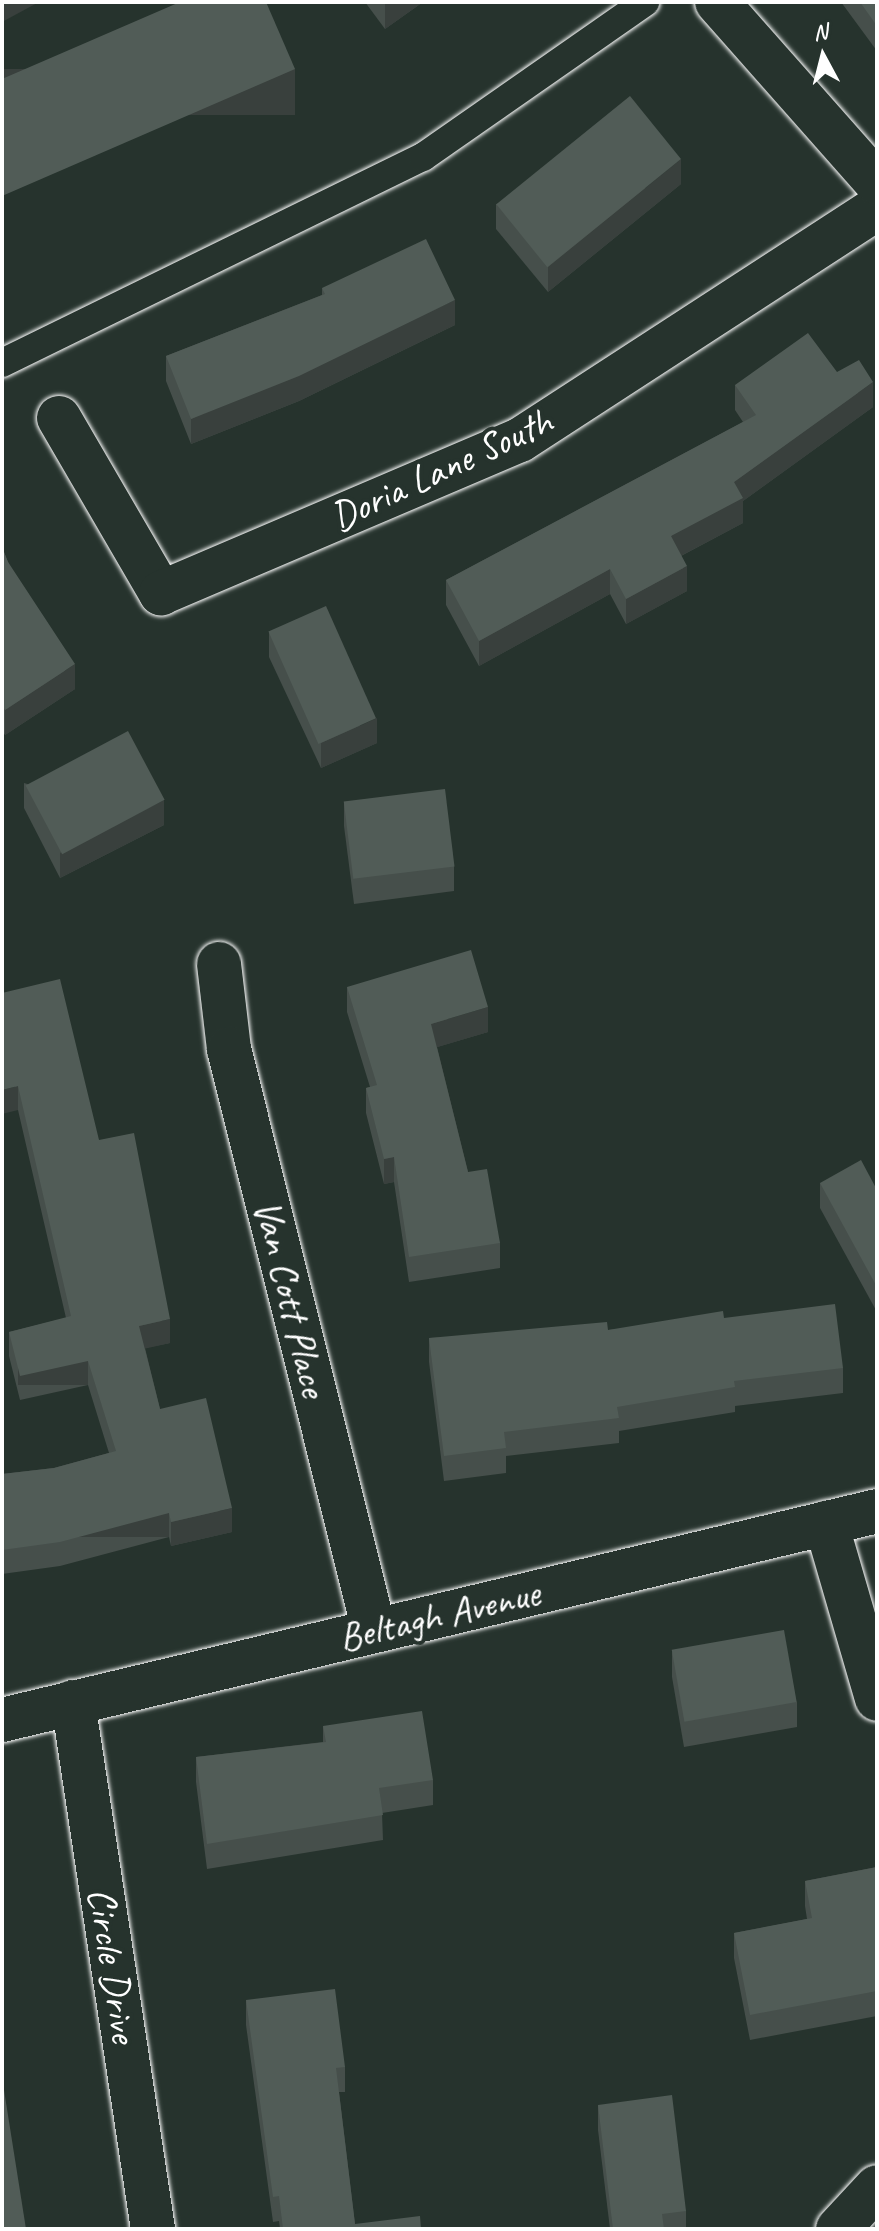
<!DOCTYPE html>
<html>
<head>
<meta charset="utf-8">
<style>
	body { margin:0 }
	#map { position:relative; width:879px; height:2231px; overflow:hidden; background:#26332d; font-family:Caveat,sans-serif }
	div>[style] { position:absolute }
	[style*='--x'] { left:calc(var(--x)*1px); top:calc(var(--y)*1px); width:calc(var(--w)*1px); rotate:calc(var(--a)*1deg) }
	.roads { filter:drop-shadow(0 0 2px #fff) drop-shadow(0 0 2px #fff) }
	.lane>* { height:28px; margin:-14px; padding:0 14px; transform-origin:14px; border-radius:14px; background:#26332d }
	.street>* { height:44px; margin:-22px; padding:0 22px; transform-origin:22px; border-radius:22px; background:#26332d }
	.secondary>* { height:44px; margin:-22px; padding:0 22px; transform-origin:22px; border-radius:22px; background:#26332d }
	.wall>* { inset:0; background:#464f4b }
	.shaded-wall>* { inset:0; background:#39403d; transform-origin:0 0 }
	.building>* { inset:0; background:#515c57; transform-origin:0 0 }
	span { translate:-50% -50%; white-space:nowrap; text-align:center; line-height:1.15; -webkit-text-stroke:8px #26332d; paint-order:stroke }
	.street-label { font-size:40px; color:#fff }
	.frame { position:absolute; inset:0; border:4px solid #fff; pointer-events:none }
	.north { position:absolute; left:783px; top:16px; width:80px; height:80px; -webkit-text-stroke:6px #26332d; paint-order:stroke; rotate:353deg; font-size:22px; font-weight:700; line-height:32px; text-align:center; color:#fff }
	.north::after { content:''; display:block; margin:auto; width:28px; height:36px; background:#fff; clip-path:polygon(50% 0,100% 100%,50% 72%,0 100%) }
</style>
</head>
<body>
<div id="map">
	<div class="roads">
		<div class="lane">
			<div style="--x:2;--y:363;--w:469;--a:-26.1"></div>
			<div style="--x:423;--y:157;--w:271;--a:-34.9"></div>
		</div>
		<div class="street">
			<div style="--x:59;--y:418;--w:203;--a:59.8"></div>
			<div style="--x:161;--y:593;--w:390;--a:-23.1"></div>
			<div style="--x:520;--y:440;--w:426;--a:-33"></div>
			<div style="--x:219;--y:964;--w:86;--a:83.3"></div>
			<div style="--x:229;--y:1049;--w:599;--a:75.99"></div>
			<div style="--x:826;--y:1523;--w:183;--a:73.8"></div>
			<div style="--x:73;--y:1702;--w:533;--a:81.37"></div>
			<div style="--x:838;--y:2229;--w:57;--a:-47.1"></div>
		</div>
		<div class="secondary">
			<div style="--x:717;--y:2;--w:242;--a:48.5"></div>
			<div style="--x:2;--y:1720;--w:900;--a:-13.43"></div>
		</div>
	</div>
	<div class="wall">
		<div style="clip-path:polygon(365px 2px,423px 2px,385px 29px)"></div>
		<div style="clip-path:polygon(841px 2px,877px 2px,877px 51px)"></div>
		<div style="clip-path:polygon(681px 184px,548px 292px,496px 229px,496px 204px)"></div>
		<div style="clip-path:polygon(322px 288px,455px 325px,299px 401px,191px 444px,166px 381px,166px 356px,322px 295px)"></div>
		<div style="clip-path:polygon(837px 372px,873px 407px,743px 501px,743px 523px,681px 556px,687px 591px,626px 624px,610px 594px,479px 666px,446px 605px,446px 580px,743px 422px,735px 410px,735px 385px)"></div>
		<div style="clip-path:polygon(2px 547px,8px 562px,75px 689px,5px 735px,2px 731px)"></div>
		<div style="clip-path:polygon(269px 632px,377px 743px,321px 768px,269px 657px)"></div>
		<div style="clip-path:polygon(24px 783px,164px 825px,60px 878px,24px 808px)"></div>
		<div style="clip-path:polygon(344px 802px,454px 866px,454px 891px,354px 904px,344px 826px)"></div>
		<div style="clip-path:polygon(347px 987px,488px 1032px,437px 1047px,468px 1172px,500px 1243px,500px 1268px,409px 1282px,394px 1182px,384px 1184px,366px 1113px,366px 1088px,370px 1087px,347px 1012px)"></div>
		<div style="clip-path:polygon(2px 993px,99px 1140px,170px 1343px,145px 1348px,160px 1409px,232px 1532px,171px 1546px,169px 1537px,60px 1566px,2px 1574px,2px 1474px,54px 1468px,109px 1453px,88px 1385px,20px 1400px,9px 1356px,9px 1332px,66px 1318px,18px 1110px)"></div>
		<div style="clip-path:polygon(820px 1183px,877px 1190px,877px 1312px,820px 1208px)"></div>
		<div style="clip-path:polygon(724px 1318px,843px 1368px,843px 1393px,735px 1406px,735px 1412px,619px 1431px,619px 1443px,506px 1456px,506px 1473px,444px 1481px,429px 1362px,429px 1338px,608px 1330px)"></div>
		<div style="clip-path:polygon(672px 1652px,797px 1702px,797px 1727px,684px 1747px,672px 1677px)"></div>
		<div style="clip-path:polygon(323px 1726px,433px 1780px,433px 1805px,382px 1813px,383px 1840px,207px 1869px,196px 1782px,196px 1757px,323px 1742px)"></div>
		<div style="clip-path:polygon(877px 1867px,877px 2016px,750px 2040px,734px 1958px,734px 1933px,807px 1919px,805px 1906px,805px 1881px)"></div>
		<div style="clip-path:polygon(246px 2000px,345px 2067px,345px 2092px,339px 2092px,355px 2224px,421px 2229px,280px 2229px,279px 2221px,273px 2222px,246px 2025px)"></div>
		<div style="clip-path:polygon(598px 2105px,686px 2211px,686px 2229px,610px 2229px,598px 2130px)"></div>
	</div>
	<div class="shaded-wall">
		<div style="clip-path:polygon(2px 2px,39px 2px,2px 22px)"></div>
		<div style="clip-path:polygon(388px 2px,423px 2px,385px 29px,385px 4px)"></div>
		<div style="left:295px;top:69px;width:46px;height:319px;rotate:90deg"></div>
		<div style="clip-path:polygon(681px 159px,681px 184px,548px 292px,548px 267px)"></div>
		<div style="clip-path:polygon(455px 300px,455px 325px,299px 401px,191px 444px,191px 419px)"></div>
		<div style="clip-path:polygon(873px 382px,873px 407px,743px 501px,743px 523px,671px 561px,671px 536px,734px 482px)"></div>
		<div style="clip-path:polygon(687px 566px,687px 591px,626px 624px,626px 599px)"></div>
		<div style="clip-path:polygon(610px 569px,610px 594px,479px 666px,479px 641px)"></div>
		<div style="clip-path:polygon(75px 664px,75px 689px,5px 735px,5px 710px)"></div>
		<div style="clip-path:polygon(377px 718px,377px 743px,321px 768px,321px 743px)"></div>
		<div style="clip-path:polygon(164px 800px,164px 825px,60px 878px,60px 853px)"></div>
		<div style="clip-path:polygon(488px 1007px,488px 1032px,431px 1049px,431px 1024px)"></div>
		<div style="clip-path:polygon(18px 1086px,18px 1110px,2px 1114px,2px 1090px)"></div>
		<div style="clip-path:polygon(394px 1157px,394px 1182px,384px 1184px,384px 1159px)"></div>
		<div style="clip-path:polygon(170px 1319px,170px 1343px,139px 1350px,139px 1326px)"></div>
		<div style="left:88px;top:1361px;width:24px;height:70px;rotate:90deg"></div>
		<div style="clip-path:polygon(232px 1508px,232px 1532px,171px 1546px,171px 1522px)"></div>
		<div style="left:169px;top:1513px;width:24px;height:113px;rotate:90deg"></div>
	</div>
	<div class="building">
		<div style="clip-path:polygon(180px 2px,266px 2px,295px 69px,2px 196px,2px 79px)"></div>
		<div style="clip-path:polygon(860px 2px,877px 2px,877px 26px)"></div>
		<div style="left:630px;top:96px;width:81px;height:172px;rotate:51deg"></div>
		<div style="clip-path:polygon(426px 239px,455px 300px,299px 376px,191px 419px,166px 356px,325px 294px,322px 288px)"></div>
		<div style="clip-path:polygon(808px 333px,837px 372px,859px 360px,873px 382px,734px 482px,743px 498px,671px 536px,687px 566px,626px 599px,610px 569px,479px 641px,446px 580px,756px 415px,735px 385px)"></div>
		<div style="clip-path:polygon(2px 547px,8px 562px,75px 664px,5px 710px,2px 706px)"></div>
		<div style="left:326px;top:606px;width:123px;height:63px;rotate:66deg"></div>
		<div style="left:128px;top:731px;width:78px;height:116px;rotate:62deg"></div>
		<div style="left:445px;top:789px;width:78px;height:102px;rotate:83deg"></div>
		<div style="clip-path:polygon(471px 950px,488px 1007px,431px 1024px,468px 1172px,487px 1169px,500px 1243px,409px 1257px,394px 1157px,384px 1159px,366px 1088px,377px 1085px,347px 987px)"></div>
		<div style="clip-path:polygon(60px 979px,99px 1140px,134px 1133px,170px 1319px,139px 1326px,160px 1409px,206px 1398px,232px 1508px,171px 1522px,169px 1513px,60px 1542px,2px 1550px,2px 1474px,54px 1468px,116px 1451px,88px 1361px,20px 1376px,9px 1332px,71px 1316px,18px 1086px,2px 1090px,2px 993px)"></div>
		<div style="clip-path:polygon(861px 1160px,877px 1190px,877px 1287px,820px 1183px)"></div>
		<div style="clip-path:polygon(835px 1304px,843px 1368px,734px 1381px,735px 1387px,617px 1407px,619px 1418px,504px 1432px,506px 1448px,444px 1456px,429px 1338px,607px 1322px,608px 1330px,723px 1311px,724px 1318px)"></div>
		<div style="left:784px;top:1630px;width:73px;height:114px;rotate:80deg"></div>
		<div style="clip-path:polygon(422px 1711px,433px 1780px,379px 1788px,383px 1815px,207px 1844px,196px 1757px,326px 1742px,323px 1726px)"></div>
		<div style="clip-path:polygon(877px 1867px,877px 1991px,750px 2015px,734px 1933px,812px 1918px,805px 1881px)"></div>
		<div style="clip-path:polygon(335px 1989px,345px 2067px,336px 2068px,355px 2224px,420px 2216px,421px 2229px,283px 2229px,279px 2196px,273px 2197px,246px 2000px)"></div>
		<div style="clip-path:polygon(2px 2090px,4px 2090px,26px 2229px,2px 2229px)"></div>
		<div style="clip-path:polygon(672px 2095px,686px 2211px,662px 2214px,664px 2229px,613px 2229px,598px 2105px)"></div>
	</div>
	<div class="street-label">
		<span style="left:441px;top:469px;rotate:-25deg">Doria Lane South</span>
		<span style="left:291px;top:1298px;rotate:76deg">Van Cott Place</span>
		<span style="left:439px;top:1615px;rotate:-13deg">Beltagh Avenue</span>
		<span style="left:113px;top:1965px;rotate:81deg">Circle Drive</span>
	</div>
	<div class="frame"></div>
	<div class="north">N</div>
</div>
</body>
</html>
